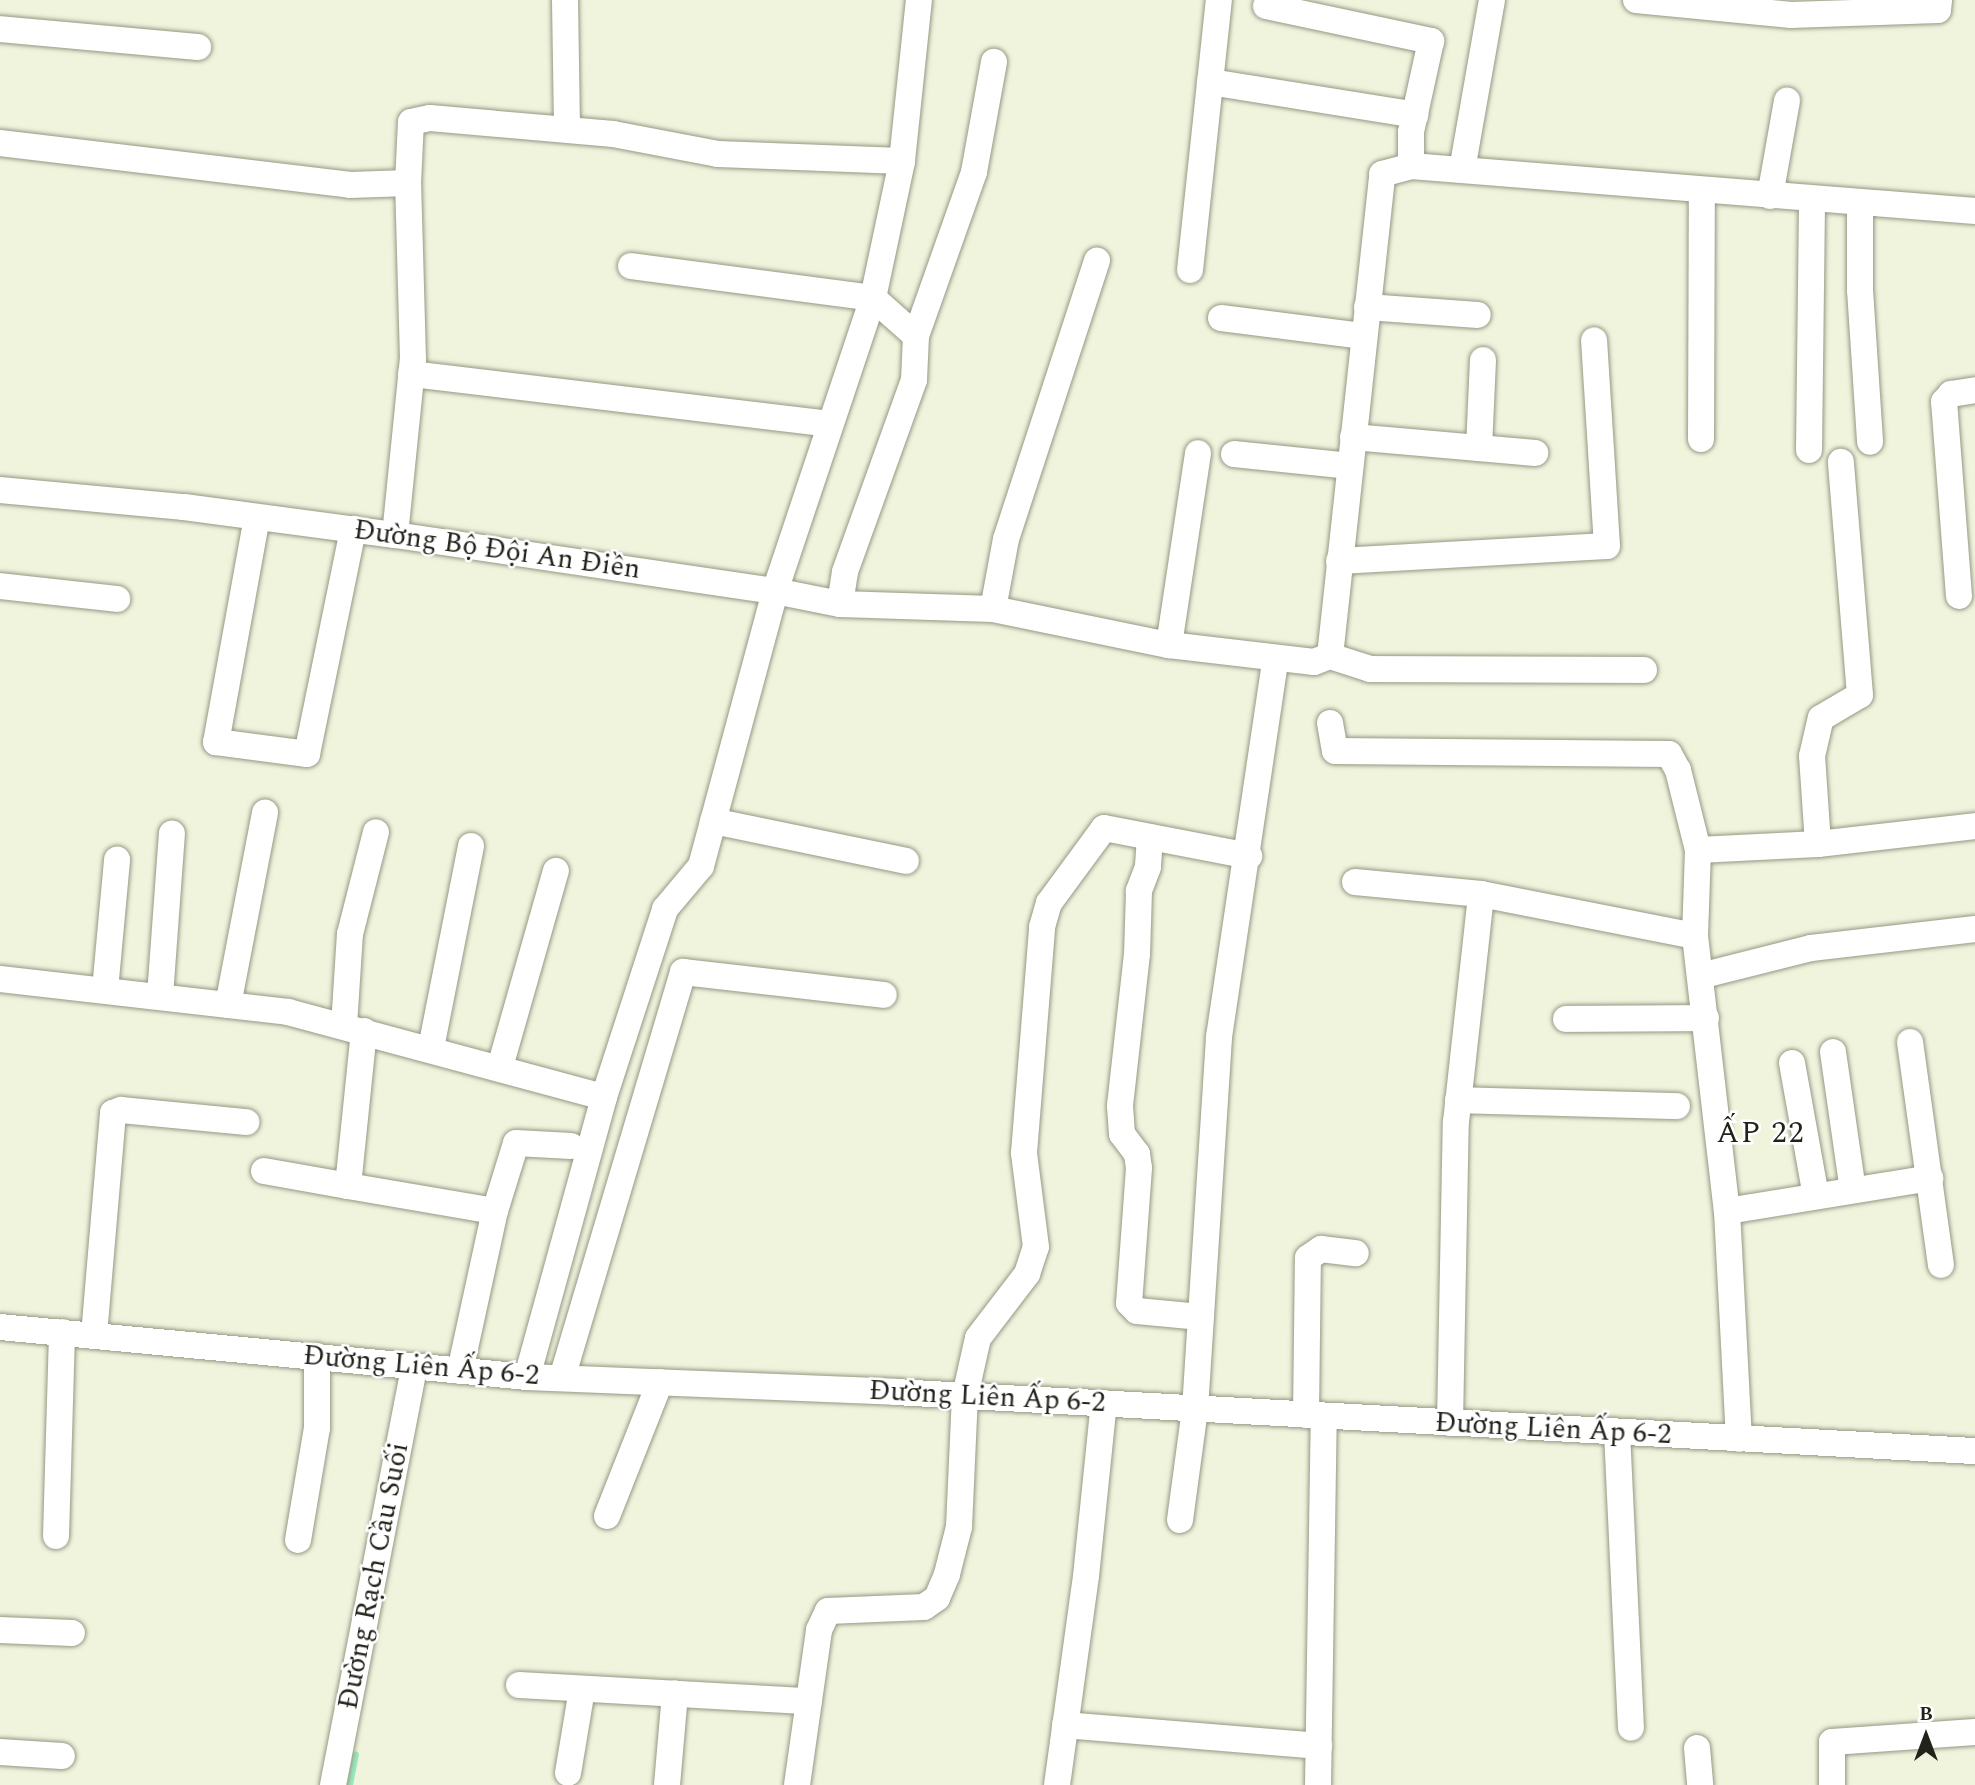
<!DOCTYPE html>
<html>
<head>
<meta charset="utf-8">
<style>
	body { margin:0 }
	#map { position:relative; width:1975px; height:1785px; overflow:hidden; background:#f0f4dd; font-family:Spectral,serif }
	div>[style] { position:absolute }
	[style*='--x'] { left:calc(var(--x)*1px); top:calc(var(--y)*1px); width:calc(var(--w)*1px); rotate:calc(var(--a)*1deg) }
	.stream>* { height:6px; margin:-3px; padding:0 3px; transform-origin:3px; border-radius:3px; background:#97eabe }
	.roads { filter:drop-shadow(0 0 2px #959883) drop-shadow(0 0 2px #959883) }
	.minor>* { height:26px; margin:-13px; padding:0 13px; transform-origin:13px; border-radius:13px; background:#fff }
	span { translate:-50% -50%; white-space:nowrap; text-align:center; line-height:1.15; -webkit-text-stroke:5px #fff; paint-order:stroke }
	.street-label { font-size:28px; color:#21221a }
	.neighbourhood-label { font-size:30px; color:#21221a; letter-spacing:2px }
	.north { position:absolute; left:1891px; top:1701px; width:70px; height:70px; -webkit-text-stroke:5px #fff; paint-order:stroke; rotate:0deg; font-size:19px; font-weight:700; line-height:28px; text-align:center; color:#21221a }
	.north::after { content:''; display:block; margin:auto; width:24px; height:32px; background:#21221a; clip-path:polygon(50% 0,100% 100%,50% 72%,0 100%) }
</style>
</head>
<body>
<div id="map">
	<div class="stream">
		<div style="--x:350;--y:1785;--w:31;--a:-79"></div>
	</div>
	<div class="roads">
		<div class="minor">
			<div style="--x:565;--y:0;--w:129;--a:89.1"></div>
			<div style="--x:1636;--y:0;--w:156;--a:5.5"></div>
			<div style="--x:1791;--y:15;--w:147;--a:-1.9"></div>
			<div style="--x:1938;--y:10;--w:10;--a:-84"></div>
			<div style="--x:1266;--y:6;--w:169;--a:12"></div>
			<div style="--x:1431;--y:41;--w:93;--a:102.4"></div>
			<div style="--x:1411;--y:132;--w:34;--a:90"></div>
			<div style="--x:0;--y:29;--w:199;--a:5.2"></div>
			<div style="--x:1210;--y:82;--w:208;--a:9.1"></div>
			<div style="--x:0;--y:143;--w:353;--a:6.8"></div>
			<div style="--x:350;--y:185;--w:58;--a:-2"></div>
			<div style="--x:408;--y:183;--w:61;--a:-87.2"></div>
			<div style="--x:411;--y:122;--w:19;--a:-12"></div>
			<div style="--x:430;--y:118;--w:184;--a:5"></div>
			<div style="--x:613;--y:134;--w:107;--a:10.8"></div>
			<div style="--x:718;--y:154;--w:184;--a:2.2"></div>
			<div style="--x:1462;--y:170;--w:173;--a:-80"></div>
			<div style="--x:1770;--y:196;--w:97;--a:-79.9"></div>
			<div style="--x:1860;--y:204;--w:86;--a:90"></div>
			<div style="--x:1860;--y:290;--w:152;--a:86.2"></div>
			<div style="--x:631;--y:266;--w:244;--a:7.5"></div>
			<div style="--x:873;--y:298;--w:57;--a:41.5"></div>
			<div style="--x:916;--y:336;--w:44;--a:92.6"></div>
			<div style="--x:914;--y:380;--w:204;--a:109.8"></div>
			<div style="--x:845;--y:572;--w:32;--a:99"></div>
			<div style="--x:1190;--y:270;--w:272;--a:-83.9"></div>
			<div style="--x:1367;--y:307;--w:111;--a:4.1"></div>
			<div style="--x:1221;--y:318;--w:144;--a:7.2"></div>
			<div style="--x:916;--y:336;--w:174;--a:-70.5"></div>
			<div style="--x:974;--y:172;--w:112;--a:-79.7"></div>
			<div style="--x:411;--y:374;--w:421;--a:6.8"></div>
			<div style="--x:1353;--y:437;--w:183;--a:5"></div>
			<div style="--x:1701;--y:439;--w:249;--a:-89.8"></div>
			<div style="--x:1479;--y:448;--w:88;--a:-87.4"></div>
			<div style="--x:1809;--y:450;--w:251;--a:-89.3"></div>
			<div style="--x:1234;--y:454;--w:117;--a:5.9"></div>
			<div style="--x:0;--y:490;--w:185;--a:5.3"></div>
			<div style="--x:184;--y:507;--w:213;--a:7.6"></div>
			<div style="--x:395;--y:535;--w:384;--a:8.4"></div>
			<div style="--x:775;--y:591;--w:66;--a:11.3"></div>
			<div style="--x:840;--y:604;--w:153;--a:1.9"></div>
			<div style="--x:993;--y:609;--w:180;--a:11.6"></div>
			<div style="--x:1169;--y:645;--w:146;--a:6.7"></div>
			<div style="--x:1314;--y:662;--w:17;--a:-21"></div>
			<div style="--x:1330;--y:656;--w:485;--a:-83.8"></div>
			<div style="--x:1382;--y:174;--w:30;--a:-15"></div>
			<div style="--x:1411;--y:166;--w:566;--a:4.56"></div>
			<div style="--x:257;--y:517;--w:229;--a:100.3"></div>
			<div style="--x:216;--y:742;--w:92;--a:7.5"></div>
			<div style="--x:307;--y:754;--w:230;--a:-78.4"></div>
			<div style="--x:395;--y:535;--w:177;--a:-84.2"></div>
			<div style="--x:413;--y:359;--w:176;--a:-91.6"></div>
			<div style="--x:1339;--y:561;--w:268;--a:-3.2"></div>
			<div style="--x:1607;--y:546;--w:206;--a:-93.6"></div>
			<div style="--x:0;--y:586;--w:118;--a:6.3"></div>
			<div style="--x:1959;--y:596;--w:195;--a:-94.4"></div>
			<div style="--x:1944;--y:402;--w:11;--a:-49"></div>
			<div style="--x:1951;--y:394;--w:24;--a:-9"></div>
			<div style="--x:993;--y:609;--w:71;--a:-79.5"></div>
			<div style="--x:1006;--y:539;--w:293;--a:-71.9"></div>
			<div style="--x:1169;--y:645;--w:194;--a:-81.4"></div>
			<div style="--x:1330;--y:656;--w:42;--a:18"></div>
			<div style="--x:1370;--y:669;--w:274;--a:0.2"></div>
			<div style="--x:1330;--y:723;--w:28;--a:80"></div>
			<div style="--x:1335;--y:751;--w:334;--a:0.5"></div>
			<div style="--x:1669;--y:754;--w:18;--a:61"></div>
			<div style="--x:1678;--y:770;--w:82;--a:76"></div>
			<div style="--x:713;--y:821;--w:197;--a:11.7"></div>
			<div style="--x:1150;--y:837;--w:30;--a:94"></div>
			<div style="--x:1148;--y:867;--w:26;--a:111"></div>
			<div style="--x:1139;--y:891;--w:63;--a:91.8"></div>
			<div style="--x:1137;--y:954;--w:153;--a:96.4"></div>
			<div style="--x:1120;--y:1106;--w:28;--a:86"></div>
			<div style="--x:1122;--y:1134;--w:25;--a:53"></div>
			<div style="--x:1137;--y:1154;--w:14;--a:82"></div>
			<div style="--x:1139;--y:1168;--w:135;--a:94.2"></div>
			<div style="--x:1129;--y:1303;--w:11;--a:45"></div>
			<div style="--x:1137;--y:1311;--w:64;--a:5.4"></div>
			<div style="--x:1818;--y:844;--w:88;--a:-93.9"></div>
			<div style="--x:1812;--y:756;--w:39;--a:-77"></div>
			<div style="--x:1821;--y:718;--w:45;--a:-30.5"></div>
			<div style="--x:1860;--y:695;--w:234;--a:-94.7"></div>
			<div style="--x:1355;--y:882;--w:127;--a:5.4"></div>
			<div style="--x:1481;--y:894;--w:218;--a:11.1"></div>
			<div style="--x:1695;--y:936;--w:277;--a:83.4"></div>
			<div style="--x:1727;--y:1211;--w:228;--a:87"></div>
			<div style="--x:1695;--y:936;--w:86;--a:-88"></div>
			<div style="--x:1698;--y:850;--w:120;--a:-2.9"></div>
			<div style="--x:1818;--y:844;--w:158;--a:-6.5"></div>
			<div style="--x:1700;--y:976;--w:114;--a:-14.2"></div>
			<div style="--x:1811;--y:948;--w:165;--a:-6.6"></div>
			<div style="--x:0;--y:979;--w:290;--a:6.5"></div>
			<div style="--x:288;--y:1012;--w:327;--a:15.1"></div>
			<div style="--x:105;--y:990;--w:131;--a:-84.7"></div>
			<div style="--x:160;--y:996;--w:163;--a:-85.8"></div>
			<div style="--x:228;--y:1005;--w:196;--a:-79.1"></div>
			<div style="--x:1566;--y:1019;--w:140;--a:-0.4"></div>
			<div style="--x:344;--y:1026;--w:92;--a:-86.3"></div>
			<div style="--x:350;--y:934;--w:105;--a:-75.7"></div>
			<div style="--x:364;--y:1031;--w:156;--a:95.9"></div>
			<div style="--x:348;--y:1186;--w:149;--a:9.7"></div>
			<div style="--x:1910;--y:1042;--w:225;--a:82.1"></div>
			<div style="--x:431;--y:1048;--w:206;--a:-78.8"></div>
			<div style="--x:1833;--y:1052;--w:139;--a:81.8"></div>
			<div style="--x:1792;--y:1063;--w:135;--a:79.8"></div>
			<div style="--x:500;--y:1067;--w:204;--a:-74.1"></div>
			<div style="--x:1458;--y:1100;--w:219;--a:1.6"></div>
			<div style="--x:264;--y:1171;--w:85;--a:10.1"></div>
			<div style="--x:1727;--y:1211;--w:206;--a:-9.2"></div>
			<div style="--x:0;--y:1327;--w:529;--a:5.42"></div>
			<div style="--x:527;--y:1377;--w:368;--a:2.3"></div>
			<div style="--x:895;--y:1392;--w:1082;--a:3.13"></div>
			<div style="--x:94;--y:1335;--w:223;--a:-85.1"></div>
			<div style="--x:113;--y:1113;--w:9;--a:-21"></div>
			<div style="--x:121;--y:1110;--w:126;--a:5.5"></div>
			<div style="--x:460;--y:1371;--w:164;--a:-77.7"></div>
			<div style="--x:495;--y:1211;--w:71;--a:-72.8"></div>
			<div style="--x:516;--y:1143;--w:55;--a:3.1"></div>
			<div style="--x:527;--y:1377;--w:290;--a:-74.6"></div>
			<div style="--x:604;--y:1097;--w:198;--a:-72"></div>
			<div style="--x:665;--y:909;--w:56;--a:-50.1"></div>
			<div style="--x:701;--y:866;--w:285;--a:-74.9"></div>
			<div style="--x:775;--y:591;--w:309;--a:-71.5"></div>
			<div style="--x:873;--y:298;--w:140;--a:-78"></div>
			<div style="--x:902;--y:161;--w:162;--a:-84"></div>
			<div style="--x:562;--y:1378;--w:424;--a:-73.4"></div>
			<div style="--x:683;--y:972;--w:202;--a:6.5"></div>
			<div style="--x:1306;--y:1415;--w:157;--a:-89.3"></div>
			<div style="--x:1308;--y:1258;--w:16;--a:-35"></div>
			<div style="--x:1321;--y:1249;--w:35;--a:7"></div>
			<div style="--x:1450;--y:1423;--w:301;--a:-88.9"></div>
			<div style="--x:1456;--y:1122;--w:229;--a:-83.7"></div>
			<div style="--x:1617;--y:1432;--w:296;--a:87.3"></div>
			<div style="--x:607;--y:1516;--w:144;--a:-68.4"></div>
			<div style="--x:1180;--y:1520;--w:112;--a:-82.3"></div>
			<div style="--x:1195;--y:1409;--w:373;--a:-86.3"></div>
			<div style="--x:1219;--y:1037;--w:380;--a:-81.5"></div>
			<div style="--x:56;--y:1536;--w:204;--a:-88.3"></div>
			<div style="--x:298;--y:1540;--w:114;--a:-80.4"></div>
			<div style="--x:317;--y:1428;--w:72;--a:-90"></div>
			<div style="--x:0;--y:1630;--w:72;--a:2.4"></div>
			<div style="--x:519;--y:1685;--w:290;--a:3.2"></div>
			<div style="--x:1065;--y:1725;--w:255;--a:4.7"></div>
			<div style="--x:1697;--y:1748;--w:37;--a:85"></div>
			<div style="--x:0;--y:1752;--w:62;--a:3.7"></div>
			<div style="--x:568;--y:1773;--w:85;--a:-80.5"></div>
			<div style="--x:333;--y:1785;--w:426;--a:-79"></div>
			<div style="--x:667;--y:1785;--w:92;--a:-85"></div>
			<div style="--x:797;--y:1785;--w:157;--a:-81.9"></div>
			<div style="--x:819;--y:1630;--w:21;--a:-65"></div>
			<div style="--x:828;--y:1611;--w:96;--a:-2.4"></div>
			<div style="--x:924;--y:1607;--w:16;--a:-35"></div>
			<div style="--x:937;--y:1598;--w:26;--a:-67"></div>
			<div style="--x:947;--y:1574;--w:49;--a:-75.7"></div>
			<div style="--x:959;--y:1527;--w:131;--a:-87.4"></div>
			<div style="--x:965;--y:1396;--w:59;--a:-77.4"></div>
			<div style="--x:978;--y:1338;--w:81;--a:-52.6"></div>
			<div style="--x:1027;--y:1274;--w:28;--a:-72"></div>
			<div style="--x:1036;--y:1247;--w:95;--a:-97.3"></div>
			<div style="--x:1024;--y:1153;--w:227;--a:-85.4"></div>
			<div style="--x:1042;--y:927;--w:25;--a:-74"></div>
			<div style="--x:1049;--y:903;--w:93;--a:-53.7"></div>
			<div style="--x:1104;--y:828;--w:148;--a:10.9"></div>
			<div style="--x:1057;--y:1785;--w:211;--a:-82.1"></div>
			<div style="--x:1086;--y:1576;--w:174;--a:-84.1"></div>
			<div style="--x:1318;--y:1785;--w:369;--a:-89.1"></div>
			<div style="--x:1832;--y:1785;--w:43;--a:-90"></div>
			<div style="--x:1832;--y:1742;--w:143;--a:-4"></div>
		</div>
	</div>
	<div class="street-label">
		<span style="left:497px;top:550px;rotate:8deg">Đường Bộ Đội An Điền</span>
		<span style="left:421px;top:1366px;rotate:5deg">Đường Liên Ấp 6-2</span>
		<span style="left:987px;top:1397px;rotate:3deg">Đường Liên Ấp 6-2</span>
		<span style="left:1553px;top:1429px;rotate:3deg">Đường Liên Ấp 6-2</span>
		<span style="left:374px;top:1576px;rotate:-79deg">Đường Rạch Cầu Suối</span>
	</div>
	<div class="neighbourhood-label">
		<span style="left:1761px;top:1133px">ẤP 22</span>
	</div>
	<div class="north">B</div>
</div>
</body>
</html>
